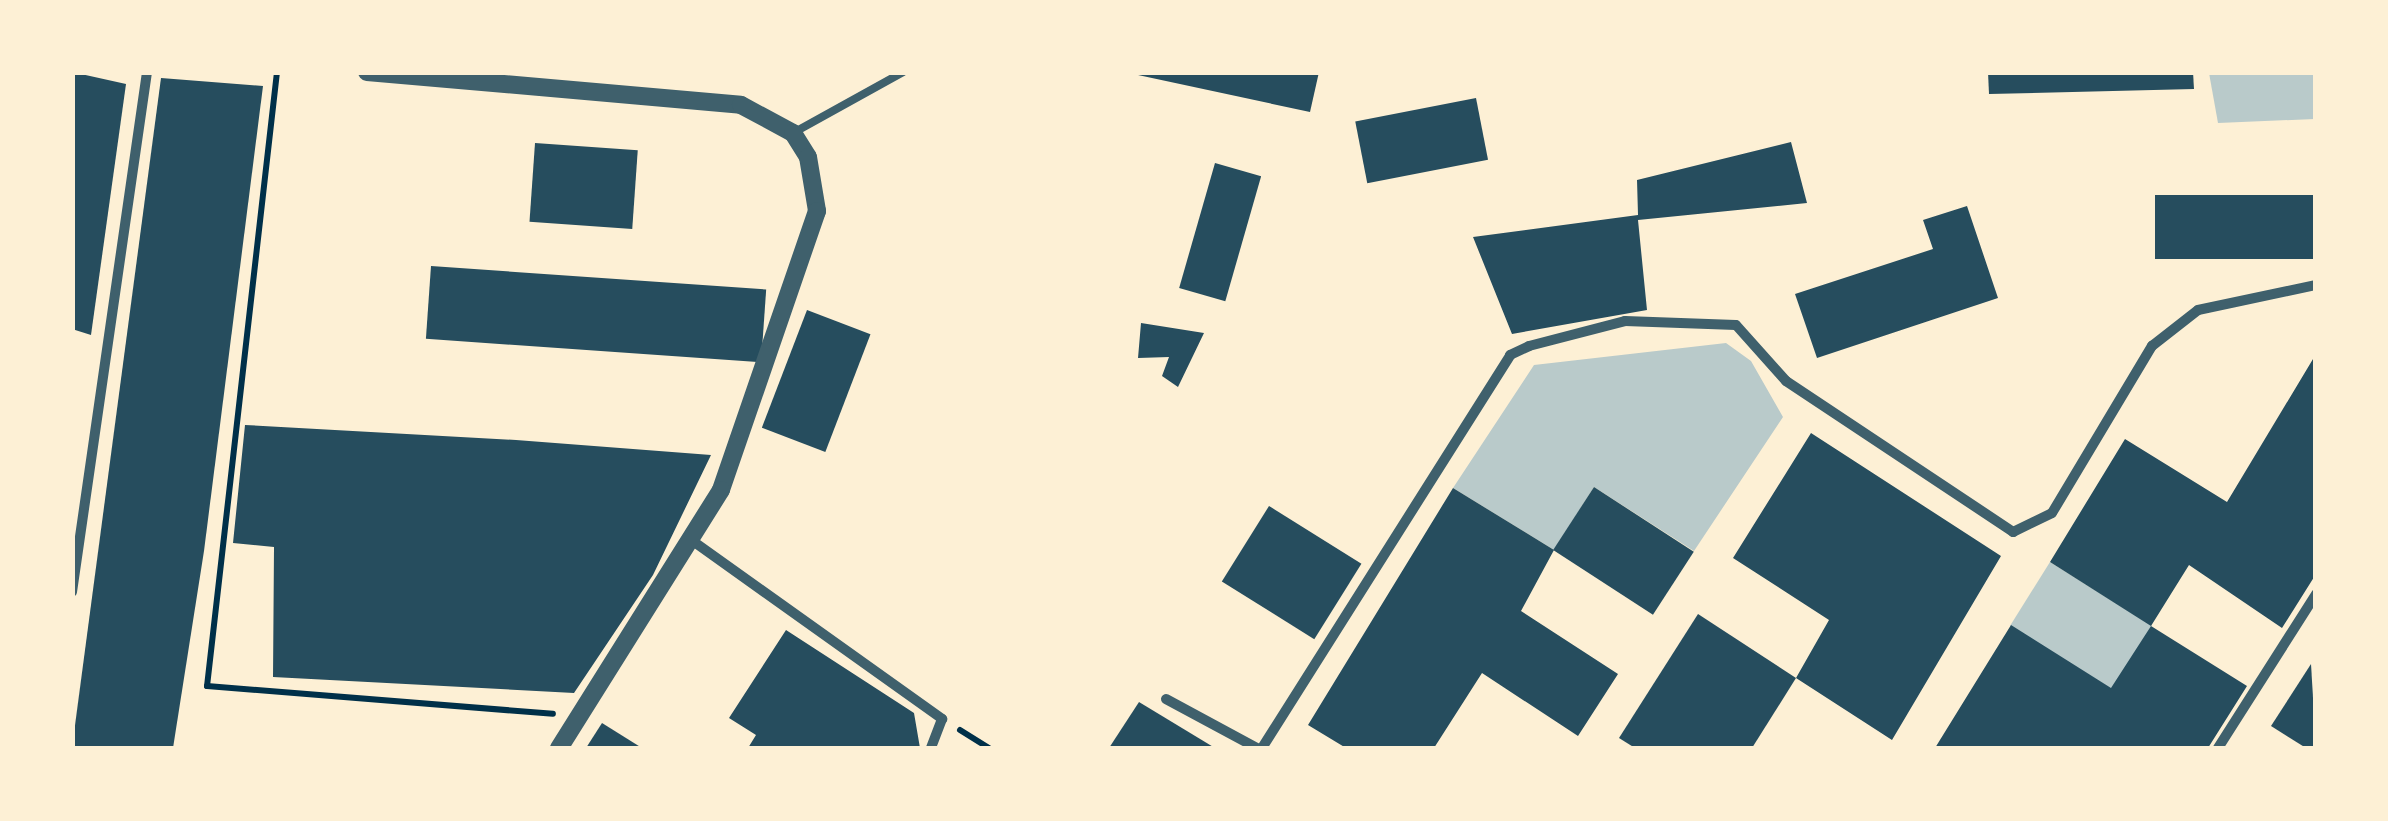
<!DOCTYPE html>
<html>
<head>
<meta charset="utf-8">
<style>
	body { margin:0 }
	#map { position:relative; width:2388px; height:821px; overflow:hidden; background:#fdf0d5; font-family:"Source Serif 4",serif }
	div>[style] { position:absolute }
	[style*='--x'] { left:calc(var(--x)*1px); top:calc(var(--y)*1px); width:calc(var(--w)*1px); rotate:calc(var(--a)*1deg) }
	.green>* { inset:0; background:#b9caca; transform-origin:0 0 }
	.building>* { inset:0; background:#264d5e; transform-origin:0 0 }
	.path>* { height:6px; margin:-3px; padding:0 3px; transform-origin:3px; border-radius:3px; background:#003049 }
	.service>* { height:8px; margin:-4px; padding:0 4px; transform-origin:4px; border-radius:4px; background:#3f606c }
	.minor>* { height:10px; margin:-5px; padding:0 5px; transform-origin:5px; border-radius:5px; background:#3f606c }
	.tertiary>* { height:18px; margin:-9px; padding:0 9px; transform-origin:9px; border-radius:9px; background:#3f606c }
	span { translate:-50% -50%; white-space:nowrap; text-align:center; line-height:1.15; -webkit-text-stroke:9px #fdf0d5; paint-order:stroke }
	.frame { position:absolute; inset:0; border:75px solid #fdf0d5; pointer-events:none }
</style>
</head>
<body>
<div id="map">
	<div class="green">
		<div style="clip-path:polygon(2209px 73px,2315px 73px,2315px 119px,2218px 123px)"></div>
		<div style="clip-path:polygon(1726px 343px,1751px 361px,1783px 417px,1694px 551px,1594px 487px,1554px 550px,1453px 488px,1534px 365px)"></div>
		<div style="left:2050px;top:562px;width:120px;height:75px;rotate:32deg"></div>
	</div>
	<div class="building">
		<div style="clip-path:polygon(72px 72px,126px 84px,91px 335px,72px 329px)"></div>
		<div style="clip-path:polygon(1124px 72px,1319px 72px,1310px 112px)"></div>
		<div style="clip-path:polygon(1988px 72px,2193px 72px,2194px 89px,1989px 94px)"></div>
		<div style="clip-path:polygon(161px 78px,263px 86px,204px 551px,173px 748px,72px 748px)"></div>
		<div style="left:1476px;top:98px;width:63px;height:123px;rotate:79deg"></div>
		<div style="clip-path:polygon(1791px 142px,1807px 203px,1638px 220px,1647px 310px,1512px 334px,1473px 237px,1638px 215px,1637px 180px)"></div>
		<div style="left:535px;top:143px;width:103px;height:79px;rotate:4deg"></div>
		<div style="left:1215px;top:163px;width:48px;height:130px;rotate:16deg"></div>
		<div style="left:2316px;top:195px;width:64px;height:161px;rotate:90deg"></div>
		<div style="clip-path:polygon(1967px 206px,1998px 298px,1817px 358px,1795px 294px,1933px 249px,1923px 220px)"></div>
		<div style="left:431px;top:266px;width:336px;height:73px;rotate:4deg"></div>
		<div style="left:807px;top:310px;width:68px;height:126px;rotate:21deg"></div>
		<div style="clip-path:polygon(1141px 323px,1204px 333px,1178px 387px,1162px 376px,1169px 357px,1138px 358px)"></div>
		<div style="clip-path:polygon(2316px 354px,2316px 574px,2282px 628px,2189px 565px,2151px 626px,2050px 562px,2125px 439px,2227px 502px)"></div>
		<div style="clip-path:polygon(245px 425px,516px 440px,711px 455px,653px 575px,574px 693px,273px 677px,274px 547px,233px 543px)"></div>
		<div style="clip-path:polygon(1811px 433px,2001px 556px,1892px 740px,1796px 678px,1829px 620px,1733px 558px)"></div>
		<div style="left:1594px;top:487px;width:119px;height:75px;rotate:33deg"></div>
		<div style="clip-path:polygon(1453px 488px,1554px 550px,1521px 611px,1618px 674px,1578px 736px,1482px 673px,1434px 748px,1346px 748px,1308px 725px)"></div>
		<div style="left:1269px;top:506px;width:109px;height:89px;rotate:32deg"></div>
		<div style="clip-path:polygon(1698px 614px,1796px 678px,1752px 748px,1635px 748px,1619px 738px)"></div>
		<div style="clip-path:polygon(2011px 625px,2111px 688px,2151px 626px,2247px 686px,2208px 748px,1935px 748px)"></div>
		<div style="clip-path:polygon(786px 630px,914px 713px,920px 748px,748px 748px,756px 735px,729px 718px)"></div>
		<div style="clip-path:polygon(2311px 664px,2316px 748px,2306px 748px,2271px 726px)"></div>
		<div style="clip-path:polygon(1139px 702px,1215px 748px,1109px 748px)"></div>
		<div style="clip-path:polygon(602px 723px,642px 748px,586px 748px)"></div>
	</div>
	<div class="path">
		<div style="--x:277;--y:72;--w:618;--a:96.5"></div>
		<div style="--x:207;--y:686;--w:347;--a:4.6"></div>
		<div style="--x:960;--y:730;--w:34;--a:32"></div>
	</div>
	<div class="service">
		<div style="--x:793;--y:133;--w:126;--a:-29"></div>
	</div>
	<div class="minor">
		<div style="--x:690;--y:539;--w:310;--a:35.5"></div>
		<div style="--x:942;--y:719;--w:31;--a:111"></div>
		<div style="--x:72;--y:592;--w:525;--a:-81.79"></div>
		<div style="--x:1166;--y:699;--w:103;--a:28.3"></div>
		<div style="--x:1262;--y:748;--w:465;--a:-57.7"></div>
		<div style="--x:1510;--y:355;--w:21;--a:-25"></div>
		<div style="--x:1529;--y:346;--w:99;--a:-14.6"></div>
		<div style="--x:1625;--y:321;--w:111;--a:2.1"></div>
		<div style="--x:1736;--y:325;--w:75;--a:48.2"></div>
		<div style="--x:1786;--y:381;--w:273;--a:33.6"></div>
		<div style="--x:2013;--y:532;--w:43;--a:-26"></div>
		<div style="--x:2052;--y:513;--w:195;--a:-59.1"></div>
		<div style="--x:2152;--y:346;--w:58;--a:-38"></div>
		<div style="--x:2198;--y:310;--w:121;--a:-12"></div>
		<div style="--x:2218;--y:748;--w:183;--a:-57.5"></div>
	</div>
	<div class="tertiary">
		<div style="--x:367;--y:72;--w:375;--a:5"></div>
		<div style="--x:741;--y:105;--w:59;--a:28.3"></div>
		<div style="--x:793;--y:133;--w:28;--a:58"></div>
		<div style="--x:808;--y:157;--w:55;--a:80.5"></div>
		<div style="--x:817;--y:211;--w:295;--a:109"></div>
		<div style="--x:721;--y:490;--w:305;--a:122.1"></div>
	</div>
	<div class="frame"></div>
</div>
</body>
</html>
